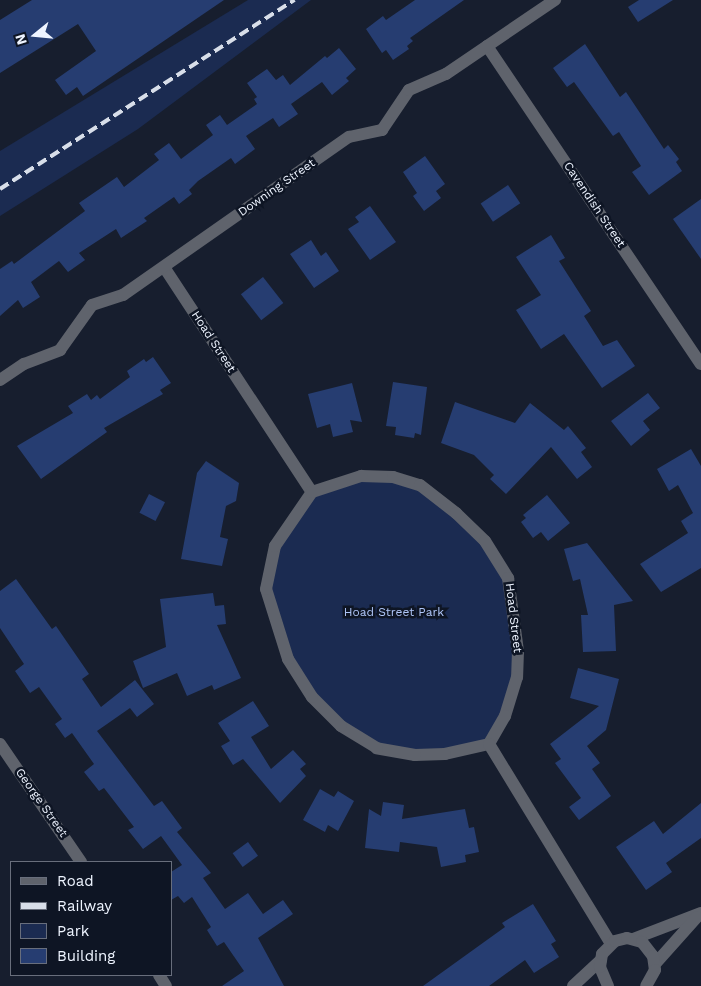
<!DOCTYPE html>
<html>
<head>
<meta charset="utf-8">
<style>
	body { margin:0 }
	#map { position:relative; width:701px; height:986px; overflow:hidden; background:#171e2e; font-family:"Work Sans",sans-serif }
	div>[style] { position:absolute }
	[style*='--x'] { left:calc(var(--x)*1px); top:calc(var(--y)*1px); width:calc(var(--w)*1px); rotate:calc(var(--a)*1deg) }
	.green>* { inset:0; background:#1b2b51 }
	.building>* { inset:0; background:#263d71; transform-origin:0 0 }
	.minor>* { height:12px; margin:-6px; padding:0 6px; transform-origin:6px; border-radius:6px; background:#5f636c }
	.rail>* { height:4px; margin-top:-2px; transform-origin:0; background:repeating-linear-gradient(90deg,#d8dee9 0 10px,transparent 0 15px) }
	span { translate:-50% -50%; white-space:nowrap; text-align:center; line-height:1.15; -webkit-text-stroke:5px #0e1524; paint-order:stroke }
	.street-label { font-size:12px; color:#eef4ff }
	.park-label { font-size:12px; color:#afc6f8 }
	.legend { position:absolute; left:10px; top:861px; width:162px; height:115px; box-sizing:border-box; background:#0e1524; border:1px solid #686e7c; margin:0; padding:6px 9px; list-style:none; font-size:15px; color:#eef4ff }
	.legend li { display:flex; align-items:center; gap:10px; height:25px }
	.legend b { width:25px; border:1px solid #686e7c }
	.north { position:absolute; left:10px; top:10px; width:50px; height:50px; -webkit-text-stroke:4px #0e1524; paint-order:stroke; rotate:253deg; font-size:14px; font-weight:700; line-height:20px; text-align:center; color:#eef4ff }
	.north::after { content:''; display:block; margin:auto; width:18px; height:22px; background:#eef4ff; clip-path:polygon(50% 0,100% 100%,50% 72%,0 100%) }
</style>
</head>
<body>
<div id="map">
	<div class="green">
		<div style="clip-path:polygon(248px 0,311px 0,138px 129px,0 216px,0 151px)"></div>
		<div style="clip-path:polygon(361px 476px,420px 485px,456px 513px,508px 578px,517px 677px,489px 744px,445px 754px,377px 748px,341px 726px,288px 659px,266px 589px,275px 546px,312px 492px)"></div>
	</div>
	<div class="building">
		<div style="clip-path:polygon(32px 0,224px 0,83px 96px,77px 87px,66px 95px,55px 80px,96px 51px,78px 24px,0 73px,0 20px)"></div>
		<div style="clip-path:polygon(415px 0,464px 0,410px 38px,413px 41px,407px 46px,409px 49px,393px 60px,386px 50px,382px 53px,366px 29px,383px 16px,386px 20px)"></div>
		<div style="clip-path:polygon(639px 0,673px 0,638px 22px,628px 7px)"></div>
		<div style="clip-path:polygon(585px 44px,620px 97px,626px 92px,664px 149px,668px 145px,679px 159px,676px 162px,682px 171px,649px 195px,632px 172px,641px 166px,619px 132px,613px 136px,574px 82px,567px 87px,553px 68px)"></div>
		<div style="clip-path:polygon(339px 48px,356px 69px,346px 78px,349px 81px,332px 95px,322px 82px,291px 104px,298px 114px,279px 127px,273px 118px,246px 136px,255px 149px,235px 164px,231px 158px,198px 181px,189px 190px,192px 194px,179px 204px,174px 197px,144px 218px,147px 221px,121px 238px,116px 229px,79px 253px,85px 260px,68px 272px,59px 261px,31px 282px,40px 297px,23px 308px,18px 300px,0 316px,0 269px,12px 261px,14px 264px,85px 211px,79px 203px,117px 177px,124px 187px,159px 160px,154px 154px,169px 143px,181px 159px,213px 135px,206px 125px,220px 115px,227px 125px,257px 104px,254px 99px,257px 97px,247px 83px,267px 69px,276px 80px,283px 75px,290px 85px,325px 56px,327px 58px)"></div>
		<div style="clip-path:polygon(425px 156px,445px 184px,436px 191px,441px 198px,424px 211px,413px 196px,417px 193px,403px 172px)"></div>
		<div style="left:508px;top:185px;width:22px;height:33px;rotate:56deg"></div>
		<div style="clip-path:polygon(701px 199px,701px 259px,673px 219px)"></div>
		<div style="clip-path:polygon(370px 206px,396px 242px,370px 260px,348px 229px,359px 222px,355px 217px)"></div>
		<div style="clip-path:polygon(551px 235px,565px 258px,559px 261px,591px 311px,584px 316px,603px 346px,617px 340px,635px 366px,602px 388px,564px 334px,541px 349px,516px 310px,541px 295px,516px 257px)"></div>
		<div style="clip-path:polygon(311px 240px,321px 256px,326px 252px,339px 271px,314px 288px,290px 254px)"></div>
		<div style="left:263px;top:277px;width:33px;height:28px;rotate:52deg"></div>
		<div style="clip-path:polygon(153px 357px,171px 383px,160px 390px,163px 394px,104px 428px,107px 432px,41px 479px,17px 446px,73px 413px,68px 406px,87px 394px,91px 400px,97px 395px,100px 399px,130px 377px,127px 371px,144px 359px,146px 362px)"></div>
		<div style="clip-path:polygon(393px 382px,427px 387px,421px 435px,415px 433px,414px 438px,395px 435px,396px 427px,386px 426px)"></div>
		<div style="clip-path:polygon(352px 383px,362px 422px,350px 420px,353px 432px,333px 437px,330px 424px,317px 428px,308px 394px)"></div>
		<div style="clip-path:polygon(648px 393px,660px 408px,643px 421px,650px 430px,631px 446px,611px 421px)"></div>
		<div style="clip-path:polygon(455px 402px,515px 423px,530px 403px,564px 430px,568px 426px,586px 448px,581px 452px,592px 467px,577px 479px,551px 447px,506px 494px,490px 479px,494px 475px,474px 455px,441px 443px)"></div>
		<div style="clip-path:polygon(691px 449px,701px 466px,701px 568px,661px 592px,640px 564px,688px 533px,681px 521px,693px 513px,678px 485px,669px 491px,657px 469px)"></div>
		<div style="clip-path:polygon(206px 461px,239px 483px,236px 501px,226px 506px,220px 537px,228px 539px,222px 566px,181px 559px,197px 473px)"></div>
		<div style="left:149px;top:494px;width:18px;height:21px;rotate:27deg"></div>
		<div style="clip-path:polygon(547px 495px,570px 523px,548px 541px,541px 532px,533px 538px,521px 522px,526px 518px,523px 515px)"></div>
		<div style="clip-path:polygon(587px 543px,633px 601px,614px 605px,616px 651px,583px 652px,581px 615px,588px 615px,580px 579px,573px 581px,564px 549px)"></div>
		<div style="clip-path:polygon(16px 579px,52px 629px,56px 626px,89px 674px,82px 679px,101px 707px,135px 680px,154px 704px,137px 717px,130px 708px,97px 731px,154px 806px,162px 801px,182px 828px,177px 832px,211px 873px,203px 878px,225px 909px,248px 893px,263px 914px,283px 900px,293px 914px,258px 938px,284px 986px,222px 986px,244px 971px,224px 942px,217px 946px,207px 930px,211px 927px,192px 897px,184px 903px,178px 896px,171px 900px,171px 872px,182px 865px,161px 836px,143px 849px,128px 830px,134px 827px,104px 788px,99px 791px,84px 772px,94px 764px,72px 733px,65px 738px,55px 724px,62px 719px,39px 687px,30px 693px,15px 671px,24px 664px,0 628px,0 591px)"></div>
		<div style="clip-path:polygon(213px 593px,215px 606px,224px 605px,226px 624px,217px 625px,241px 678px,214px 690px,212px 685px,187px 696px,177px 673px,143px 688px,133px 661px,166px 647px,160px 599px)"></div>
		<div style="clip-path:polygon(578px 668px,619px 679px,606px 730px,587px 746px,600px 763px,592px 769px,611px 796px,579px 820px,569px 807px,581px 798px,555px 763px,561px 759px,550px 744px,599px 706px,570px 698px)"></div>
		<div style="clip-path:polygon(253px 701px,269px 726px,251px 737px,271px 769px,293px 750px,306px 764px,300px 769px,306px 776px,280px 803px,243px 759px,233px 765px,221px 746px,230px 741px,218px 723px)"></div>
		<div style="clip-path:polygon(320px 789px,334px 797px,338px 791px,354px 801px,338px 831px,328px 825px,325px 832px,303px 820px)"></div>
		<div style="clip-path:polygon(383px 802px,404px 805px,402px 819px,465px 809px,469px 828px,474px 827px,479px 852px,465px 855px,466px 862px,441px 867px,437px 847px,400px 842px,399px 852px,365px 848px,369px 809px,381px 816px)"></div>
		<div style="clip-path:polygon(701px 803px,701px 838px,666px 863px,672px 872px,646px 890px,616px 847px,654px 821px,663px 834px)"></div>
		<div style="left:248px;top:842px;width:17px;height:19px;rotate:54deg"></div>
		<div style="clip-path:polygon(533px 904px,556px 941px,551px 944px,559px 957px,534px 973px,525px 960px,489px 986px,423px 986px,505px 927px,502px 923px)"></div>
	</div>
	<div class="minor">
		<div style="--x:487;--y:46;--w:383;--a:56.1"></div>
		<div style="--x:164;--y:267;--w:269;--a:56.7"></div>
		<div style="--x:0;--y:380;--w:29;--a:-34"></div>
		<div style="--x:24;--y:364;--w:39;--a:-21"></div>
		<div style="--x:60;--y:350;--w:55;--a:-54.6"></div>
		<div style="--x:92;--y:305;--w:33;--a:-18"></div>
		<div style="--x:123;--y:295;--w:276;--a:-35"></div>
		<div style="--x:349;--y:137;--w:34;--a:-12"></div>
		<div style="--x:382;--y:130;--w:48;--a:-56"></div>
		<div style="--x:409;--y:90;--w:40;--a:-23.4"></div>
		<div style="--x:446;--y:74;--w:132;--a:-34.2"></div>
		<div style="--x:361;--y:476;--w:32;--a:2"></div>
		<div style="--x:393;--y:477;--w:28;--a:17"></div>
		<div style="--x:420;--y:485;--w:46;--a:37.9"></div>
		<div style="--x:456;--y:513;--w:40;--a:44"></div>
		<div style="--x:485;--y:541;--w:44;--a:58.1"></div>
		<div style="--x:508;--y:578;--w:74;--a:82.2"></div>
		<div style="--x:518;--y:651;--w:26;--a:92"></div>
		<div style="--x:517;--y:677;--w:41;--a:107.1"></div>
		<div style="--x:505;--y:716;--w:32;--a:120"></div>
		<div style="--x:489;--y:744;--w:45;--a:167.2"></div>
		<div style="--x:445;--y:754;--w:30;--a:178"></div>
		<div style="--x:415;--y:755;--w:39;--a:-170"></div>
		<div style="--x:377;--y:748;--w:42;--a:-148.6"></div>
		<div style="--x:341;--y:726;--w:41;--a:-135"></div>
		<div style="--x:312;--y:697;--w:45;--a:-122.3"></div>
		<div style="--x:288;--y:659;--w:73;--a:-107.4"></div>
		<div style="--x:266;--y:589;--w:44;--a:-78.2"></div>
		<div style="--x:275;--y:546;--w:65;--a:-55.6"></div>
		<div style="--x:312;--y:492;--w:52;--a:-18.1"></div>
		<div style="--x:0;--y:744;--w:143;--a:55.5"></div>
		<div style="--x:489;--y:744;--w:234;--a:58.6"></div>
		<div style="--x:633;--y:939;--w:73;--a:-20.9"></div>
		<div style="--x:655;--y:964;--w:63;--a:-48.2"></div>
		<div style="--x:159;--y:975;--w:13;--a:58"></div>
		<div style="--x:573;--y:986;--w:38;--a:-43"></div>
		<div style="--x:608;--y:986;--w:21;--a:-113"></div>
		<div style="--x:600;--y:967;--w:13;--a:-81"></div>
		<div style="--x:602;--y:954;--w:18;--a:-45"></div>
		<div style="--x:615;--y:941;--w:12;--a:-14"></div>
		<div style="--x:627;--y:938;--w:16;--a:15"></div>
		<div style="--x:642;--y:942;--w:18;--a:52"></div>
		<div style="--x:653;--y:956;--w:14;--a:82"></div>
		<div style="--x:655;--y:970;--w:18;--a:119"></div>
	</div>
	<div class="rail">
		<div style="--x:0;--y:189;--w:350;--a:-32.7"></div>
	</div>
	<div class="street-label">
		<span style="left:277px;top:188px;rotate:-35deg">Downing Street</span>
		<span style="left:594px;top:205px;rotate:56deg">Cavendish Street</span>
		<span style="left:213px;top:342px;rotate:57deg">Hoad Street</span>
		<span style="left:513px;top:618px;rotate:83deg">Hoad Street</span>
		<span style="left:41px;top:803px;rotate:55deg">George Street</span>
	</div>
	<div class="park-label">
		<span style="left:394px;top:613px">Hoad Street Park</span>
	</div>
	<ul class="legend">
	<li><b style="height:6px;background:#5f636c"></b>Road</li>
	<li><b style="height:6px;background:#d8dee9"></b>Railway</li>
	<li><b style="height:14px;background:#1b2b51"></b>Park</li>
	<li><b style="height:14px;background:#263d71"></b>Building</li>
	</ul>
	<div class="north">N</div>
</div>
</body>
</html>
